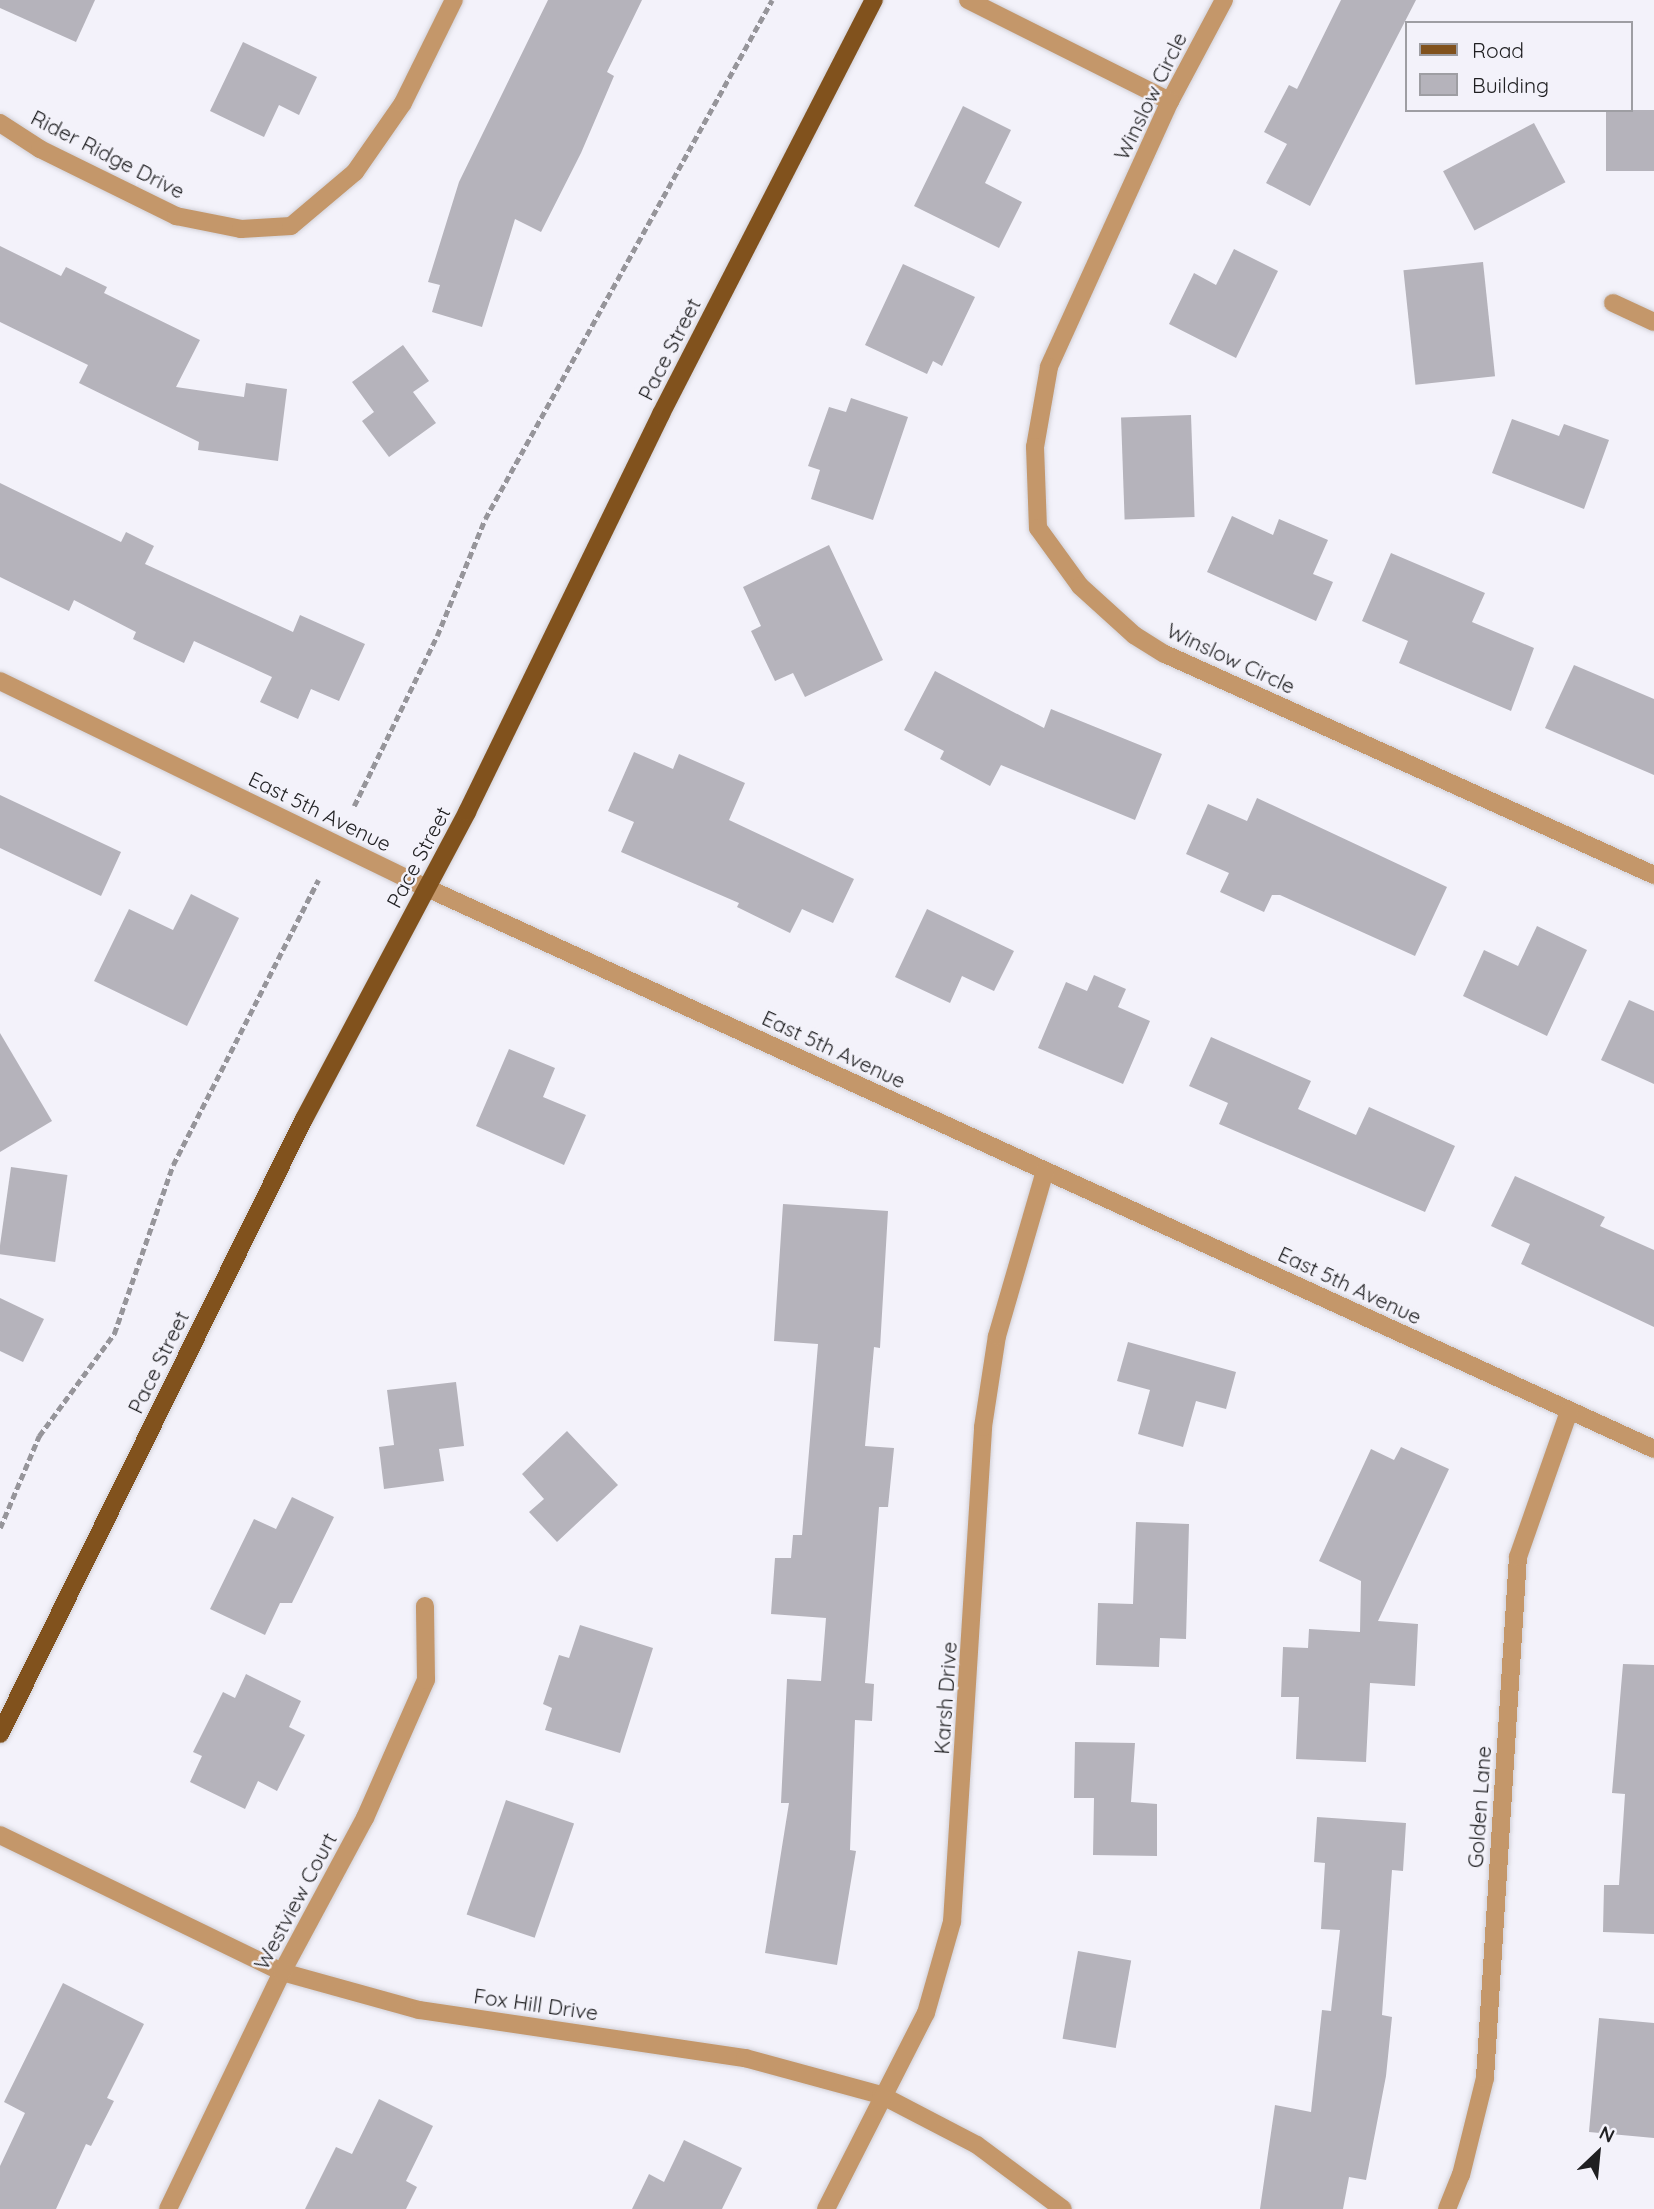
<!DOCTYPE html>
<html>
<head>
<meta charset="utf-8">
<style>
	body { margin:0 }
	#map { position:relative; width:1654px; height:2209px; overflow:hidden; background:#f3f2fa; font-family:Quicksand,sans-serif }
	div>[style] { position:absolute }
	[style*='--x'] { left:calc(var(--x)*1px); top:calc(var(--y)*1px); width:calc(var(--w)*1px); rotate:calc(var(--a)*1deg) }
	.building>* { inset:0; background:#b5b3bb; transform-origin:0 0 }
	.path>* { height:4.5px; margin-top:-2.25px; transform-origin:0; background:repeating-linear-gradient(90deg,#96959a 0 7px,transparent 0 10.5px) }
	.roads { filter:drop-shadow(0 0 2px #d1d0d7) drop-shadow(0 0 2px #d1d0d7) }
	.minor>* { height:18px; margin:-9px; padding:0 9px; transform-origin:9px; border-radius:9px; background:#c4976a }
	.major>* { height:18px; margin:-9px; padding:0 9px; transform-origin:9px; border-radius:9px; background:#81521d }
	span { translate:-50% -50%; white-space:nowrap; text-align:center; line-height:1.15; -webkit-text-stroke:5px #f3f2fa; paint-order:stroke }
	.street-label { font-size:21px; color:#1f1f21 }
	.legend { position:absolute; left:1405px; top:21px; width:228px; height:91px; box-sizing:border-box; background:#f3f2fa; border:2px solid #9e9ea3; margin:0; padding:9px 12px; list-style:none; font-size:21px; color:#1f1f21 }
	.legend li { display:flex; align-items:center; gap:14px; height:35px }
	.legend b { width:35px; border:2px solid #9e9ea3 }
	.north { position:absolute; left:1563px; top:2118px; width:70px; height:70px; -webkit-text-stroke:5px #f3f2fa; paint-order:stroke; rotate:26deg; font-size:19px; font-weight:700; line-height:28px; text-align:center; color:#1f1f21 }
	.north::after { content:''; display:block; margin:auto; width:24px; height:32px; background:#1f1f21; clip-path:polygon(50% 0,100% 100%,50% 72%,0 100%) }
</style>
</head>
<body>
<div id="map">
	<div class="building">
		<div style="clip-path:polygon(0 0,95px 0,76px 42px,0 8px)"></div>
		<div style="clip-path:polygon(548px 0,642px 0,607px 72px,614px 76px,581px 153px,541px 232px,515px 219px,482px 327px,432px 312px,440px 285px,428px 282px,459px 182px)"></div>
		<div style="clip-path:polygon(1341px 0,1416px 0,1310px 206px,1266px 183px,1287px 144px,1264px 132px,1289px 85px,1297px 89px)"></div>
		<div style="clip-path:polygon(243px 42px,317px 77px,299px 115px,279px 105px,264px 137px,210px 111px)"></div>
		<div style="clip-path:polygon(963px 106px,1011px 130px,985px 183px,1022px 202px,999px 248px,914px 206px)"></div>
		<div style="left:1606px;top:110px;width:48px;height:61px"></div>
		<div style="left:1534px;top:123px;width:67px;height:103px;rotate:62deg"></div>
		<div style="clip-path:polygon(0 246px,61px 276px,66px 267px,107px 287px,104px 293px,200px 340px,176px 387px,244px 397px,246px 383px,287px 389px,278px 461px,198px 450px,199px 442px,79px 383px,88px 365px,0 322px)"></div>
		<div style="clip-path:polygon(1234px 249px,1278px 271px,1236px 358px,1169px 324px,1194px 273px,1216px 285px)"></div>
		<div style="left:1483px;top:262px;width:115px;height:80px;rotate:84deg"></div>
		<div style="clip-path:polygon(903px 264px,975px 297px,942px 366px,933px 361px,927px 374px,865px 345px)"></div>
		<div style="clip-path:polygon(403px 345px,429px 381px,413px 392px,436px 423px,389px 457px,362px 421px,374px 412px,352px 382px)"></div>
		<div style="clip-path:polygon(851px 398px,908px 417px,873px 520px,811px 499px,820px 470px,808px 466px,829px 407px,846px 412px)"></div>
		<div style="left:1191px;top:415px;width:102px;height:70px;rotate:88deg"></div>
		<div style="clip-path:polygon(1512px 419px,1559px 436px,1564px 424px,1609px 440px,1584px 509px,1492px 473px)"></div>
		<div style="clip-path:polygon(0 483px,121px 542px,126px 532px,154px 546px,145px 564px,293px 632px,300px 615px,365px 644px,339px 701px,311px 689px,298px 719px,260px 702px,272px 677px,194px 641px,184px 663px,133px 639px,136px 632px,74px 600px,69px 611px,0 577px)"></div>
		<div style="clip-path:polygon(1232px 516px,1273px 535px,1279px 519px,1328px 540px,1313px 574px,1333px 582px,1316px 621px,1207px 572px)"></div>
		<div style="clip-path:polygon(829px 545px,883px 660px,805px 697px,793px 673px,775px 681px,751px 631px,761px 626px,743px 587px)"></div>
		<div style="clip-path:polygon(1391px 553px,1485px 593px,1472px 622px,1534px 648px,1511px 711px,1399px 663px,1408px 641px,1362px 621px)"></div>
		<div style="clip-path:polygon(1574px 665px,1654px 699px,1654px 775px,1545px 728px)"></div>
		<div style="clip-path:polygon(935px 671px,1044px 728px,1051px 709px,1162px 754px,1135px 820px,1001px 765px,990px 786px,940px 759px,944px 751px,904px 730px)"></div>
		<div style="clip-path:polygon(634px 752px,673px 769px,679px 754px,745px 783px,729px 820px,854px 879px,833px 923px,802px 909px,790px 933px,737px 907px,739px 903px,621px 852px,634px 822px,608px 811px)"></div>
		<div style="clip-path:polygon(0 795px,121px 852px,101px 896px,0 848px)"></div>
		<div style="clip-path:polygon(1257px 798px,1447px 887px,1415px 956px,1280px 895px,1272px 895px,1264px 912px,1220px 892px,1229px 873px,1186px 854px,1208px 804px,1247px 821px)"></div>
		<div style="clip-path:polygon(191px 894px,239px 918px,187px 1026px,94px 981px,129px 909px,173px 930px)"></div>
		<div style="clip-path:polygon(927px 909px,1014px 951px,994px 991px,962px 976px,950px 1003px,895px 977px)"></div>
		<div style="clip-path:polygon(1537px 926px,1587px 950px,1547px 1036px,1463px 996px,1484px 950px,1518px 966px)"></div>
		<div style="clip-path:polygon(1094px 975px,1126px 989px,1118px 1007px,1150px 1021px,1123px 1084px,1038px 1048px,1066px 982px,1087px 991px)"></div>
		<div style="clip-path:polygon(1629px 1000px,1654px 1011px,1654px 1084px,1601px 1060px)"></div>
		<div style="clip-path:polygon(0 1033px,52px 1121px,0 1152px)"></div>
		<div style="clip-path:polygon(1211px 1037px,1311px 1081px,1298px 1109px,1356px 1135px,1369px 1107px,1455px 1146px,1425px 1212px,1219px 1124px,1228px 1103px,1189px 1086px)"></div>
		<div style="clip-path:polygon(509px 1049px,555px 1068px,543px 1097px,586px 1115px,564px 1165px,476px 1126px)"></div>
		<div style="left:11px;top:1167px;width:57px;height:88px;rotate:8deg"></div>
		<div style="clip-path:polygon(1515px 1176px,1605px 1217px,1600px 1226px,1654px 1250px,1654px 1327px,1521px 1264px,1530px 1244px,1491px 1226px)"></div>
		<div style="clip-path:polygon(783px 1204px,888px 1211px,880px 1348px,874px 1347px,865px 1446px,894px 1448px,888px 1507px,879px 1507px,865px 1683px,874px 1684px,872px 1721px,855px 1720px,850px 1850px,856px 1851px,837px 1965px,765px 1953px,789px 1803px,781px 1803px,787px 1679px,821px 1681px,826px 1618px,771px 1614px,775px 1558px,791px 1558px,793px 1535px,802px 1535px,818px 1344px,774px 1341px)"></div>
		<div style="clip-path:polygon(0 1298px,44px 1319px,23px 1362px,0 1351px)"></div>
		<div style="clip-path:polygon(1128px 1342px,1236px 1372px,1226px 1409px,1196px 1401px,1183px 1447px,1138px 1434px,1150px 1390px,1117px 1381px)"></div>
		<div style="clip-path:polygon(456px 1382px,464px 1446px,439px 1449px,444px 1481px,384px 1489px,379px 1447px,394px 1445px,387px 1390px)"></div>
		<div style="clip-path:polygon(567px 1431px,618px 1485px,557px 1542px,529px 1512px,544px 1499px,522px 1474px)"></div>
		<div style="clip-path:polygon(1401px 1447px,1449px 1469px,1378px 1621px,1418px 1624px,1415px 1686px,1370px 1683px,1366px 1762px,1296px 1759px,1299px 1697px,1281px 1697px,1283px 1647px,1308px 1648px,1309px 1629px,1360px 1632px,1361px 1581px,1319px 1561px,1371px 1449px,1394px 1460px)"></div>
		<div style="clip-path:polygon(292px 1497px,334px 1517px,292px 1603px,280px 1603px,265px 1635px,210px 1609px,254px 1519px,276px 1529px)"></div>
		<div style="clip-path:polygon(1136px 1522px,1189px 1524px,1186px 1639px,1160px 1638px,1159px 1667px,1096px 1665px,1098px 1603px,1133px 1604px)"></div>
		<div style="clip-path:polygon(580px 1625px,653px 1648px,620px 1753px,545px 1730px,552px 1708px,543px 1704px,559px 1655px,569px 1658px)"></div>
		<div style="clip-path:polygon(1623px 1664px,1654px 1665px,1654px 1934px,1603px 1932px,1604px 1885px,1619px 1885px,1625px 1794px,1612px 1793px)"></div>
		<div style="clip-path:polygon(246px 1674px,301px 1701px,289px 1727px,305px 1735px,277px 1791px,258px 1781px,245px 1809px,190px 1782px,202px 1756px,193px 1752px,223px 1692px,235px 1698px)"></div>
		<div style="clip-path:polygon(1075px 1742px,1135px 1743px,1131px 1802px,1157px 1804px,1157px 1856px,1093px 1855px,1094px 1798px,1074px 1798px)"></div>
		<div style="left:506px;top:1800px;width:72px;height:121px;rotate:19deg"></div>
		<div style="clip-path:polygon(1317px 1817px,1406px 1823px,1403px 1871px,1392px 1870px,1382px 2015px,1392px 2017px,1386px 2076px,1366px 2180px,1349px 2177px,1343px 2209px,1260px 2209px,1275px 2105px,1311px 2112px,1322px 2010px,1331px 2011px,1340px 1930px,1321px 1929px,1325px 1863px,1314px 1862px)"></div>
		<div style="left:1078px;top:1951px;width:54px;height:89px;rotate:10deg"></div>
		<div style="clip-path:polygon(63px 1983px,144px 2024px,107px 2098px,114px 2101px,91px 2146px,86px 2144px,56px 2209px,0 2209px,0 2166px,25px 2113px,4px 2102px)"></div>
		<div style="clip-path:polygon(1599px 2018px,1654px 2023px,1654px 2138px,1589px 2132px)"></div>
		<div style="clip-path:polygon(379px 2099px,433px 2126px,406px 2181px,417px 2187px,406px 2209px,305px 2209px,336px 2147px,352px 2154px)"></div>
		<div style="clip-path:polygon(684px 2140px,742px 2168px,722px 2209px,632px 2209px,649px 2174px,664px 2182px)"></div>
	</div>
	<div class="path">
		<div style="--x:354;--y:806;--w:189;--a:-64"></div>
		<div style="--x:437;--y:636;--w:126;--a:-67.7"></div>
		<div style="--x:485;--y:519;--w:593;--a:-61.06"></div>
		<div style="--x:0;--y:1528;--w:100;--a:-67"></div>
		<div style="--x:39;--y:1436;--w:127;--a:-53.7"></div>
		<div style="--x:114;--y:1334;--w:179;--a:-70.8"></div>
		<div style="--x:173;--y:1165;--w:320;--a:-63"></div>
	</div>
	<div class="roads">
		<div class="minor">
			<div style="--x:968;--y:0;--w:226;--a:26.6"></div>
			<div style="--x:1224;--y:0;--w:115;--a:118.1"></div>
			<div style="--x:1170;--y:101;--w:292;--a:114.5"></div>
			<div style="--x:1049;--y:367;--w:81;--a:99.9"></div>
			<div style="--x:1035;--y:447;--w:81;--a:87.9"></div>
			<div style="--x:1038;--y:528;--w:72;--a:54.1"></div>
			<div style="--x:1080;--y:586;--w:73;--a:42.2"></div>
			<div style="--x:1134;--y:635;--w:36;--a:32"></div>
			<div style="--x:1165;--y:654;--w:537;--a:24.32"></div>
			<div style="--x:0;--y:123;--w:48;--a:33"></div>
			<div style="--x:40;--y:149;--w:152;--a:26.2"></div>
			<div style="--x:176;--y:216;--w:66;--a:11.3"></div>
			<div style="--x:241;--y:229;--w:50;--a:-3.4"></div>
			<div style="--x:291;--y:226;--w:84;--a:-40.2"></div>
			<div style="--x:355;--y:172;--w:84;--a:-55.2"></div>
			<div style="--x:403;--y:103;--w:115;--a:-63.7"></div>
			<div style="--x:1613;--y:303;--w:45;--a:24.9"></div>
			<div style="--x:0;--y:681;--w:475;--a:25.9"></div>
			<div style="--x:427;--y:888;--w:1349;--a:24.57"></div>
			<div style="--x:0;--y:1835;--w:314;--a:25.9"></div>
			<div style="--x:282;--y:1972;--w:142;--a:15.5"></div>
			<div style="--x:419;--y:2010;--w:330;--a:8.4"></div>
			<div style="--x:745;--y:2058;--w:141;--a:15.2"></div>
			<div style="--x:881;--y:2095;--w:108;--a:27.5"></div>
			<div style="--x:977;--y:2145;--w:107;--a:36.7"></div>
			<div style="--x:168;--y:2209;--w:263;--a:-64.3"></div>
			<div style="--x:282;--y:1972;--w:175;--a:-61.7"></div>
			<div style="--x:365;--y:1818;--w:151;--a:-66.2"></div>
			<div style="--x:426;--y:1680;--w:74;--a:-90.8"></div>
			<div style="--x:826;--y:2209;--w:220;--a:-63"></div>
			<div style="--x:926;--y:2013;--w:95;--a:-74.1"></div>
			<div style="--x:952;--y:1922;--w:496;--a:-86.4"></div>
			<div style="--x:983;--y:1427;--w:92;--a:-81.3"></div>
			<div style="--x:997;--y:1336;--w:172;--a:-73.8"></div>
			<div style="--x:1447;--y:2209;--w:37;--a:-68"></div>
			<div style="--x:1461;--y:2175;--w:100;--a:-76.1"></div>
			<div style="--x:1485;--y:2078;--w:522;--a:-86.38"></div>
			<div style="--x:1518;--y:1557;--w:155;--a:-70.7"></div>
		</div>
		<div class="major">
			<div style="--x:0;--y:1734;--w:686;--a:-63.7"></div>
			<div style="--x:304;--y:1119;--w:348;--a:-62"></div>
			<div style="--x:467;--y:812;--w:443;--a:-64"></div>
			<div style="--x:661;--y:414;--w:466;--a:-62.8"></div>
		</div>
	</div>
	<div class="street-label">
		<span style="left:1150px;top:96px;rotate:-64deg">Winslow Circle</span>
		<span style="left:108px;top:154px;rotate:27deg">Rider Ridge Drive</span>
		<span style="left:669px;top:349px;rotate:-63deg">Pace Street</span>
		<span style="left:1231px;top:658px;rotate:25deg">Winslow Circle</span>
		<span style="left:320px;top:811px;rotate:26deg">East 5th Avenue</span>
		<span style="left:418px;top:857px;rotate:-62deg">Pace Street</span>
		<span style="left:834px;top:1049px;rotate:25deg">East 5th Avenue</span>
		<span style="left:1350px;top:1285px;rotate:25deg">East 5th Avenue</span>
		<span style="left:158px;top:1362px;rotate:-64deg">Pace Street</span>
		<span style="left:945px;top:1698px;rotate:-86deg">Karsh Drive</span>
		<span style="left:1479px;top:1807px;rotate:-86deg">Golden Lane</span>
		<span style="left:295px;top:1901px;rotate:-62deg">Westview Court</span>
		<span style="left:536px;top:2004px;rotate:8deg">Fox Hill Drive</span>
	</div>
	<ul class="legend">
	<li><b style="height:9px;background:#81521d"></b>Road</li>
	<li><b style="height:19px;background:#b5b3bb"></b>Building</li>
	</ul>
	<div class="north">N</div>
</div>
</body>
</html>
